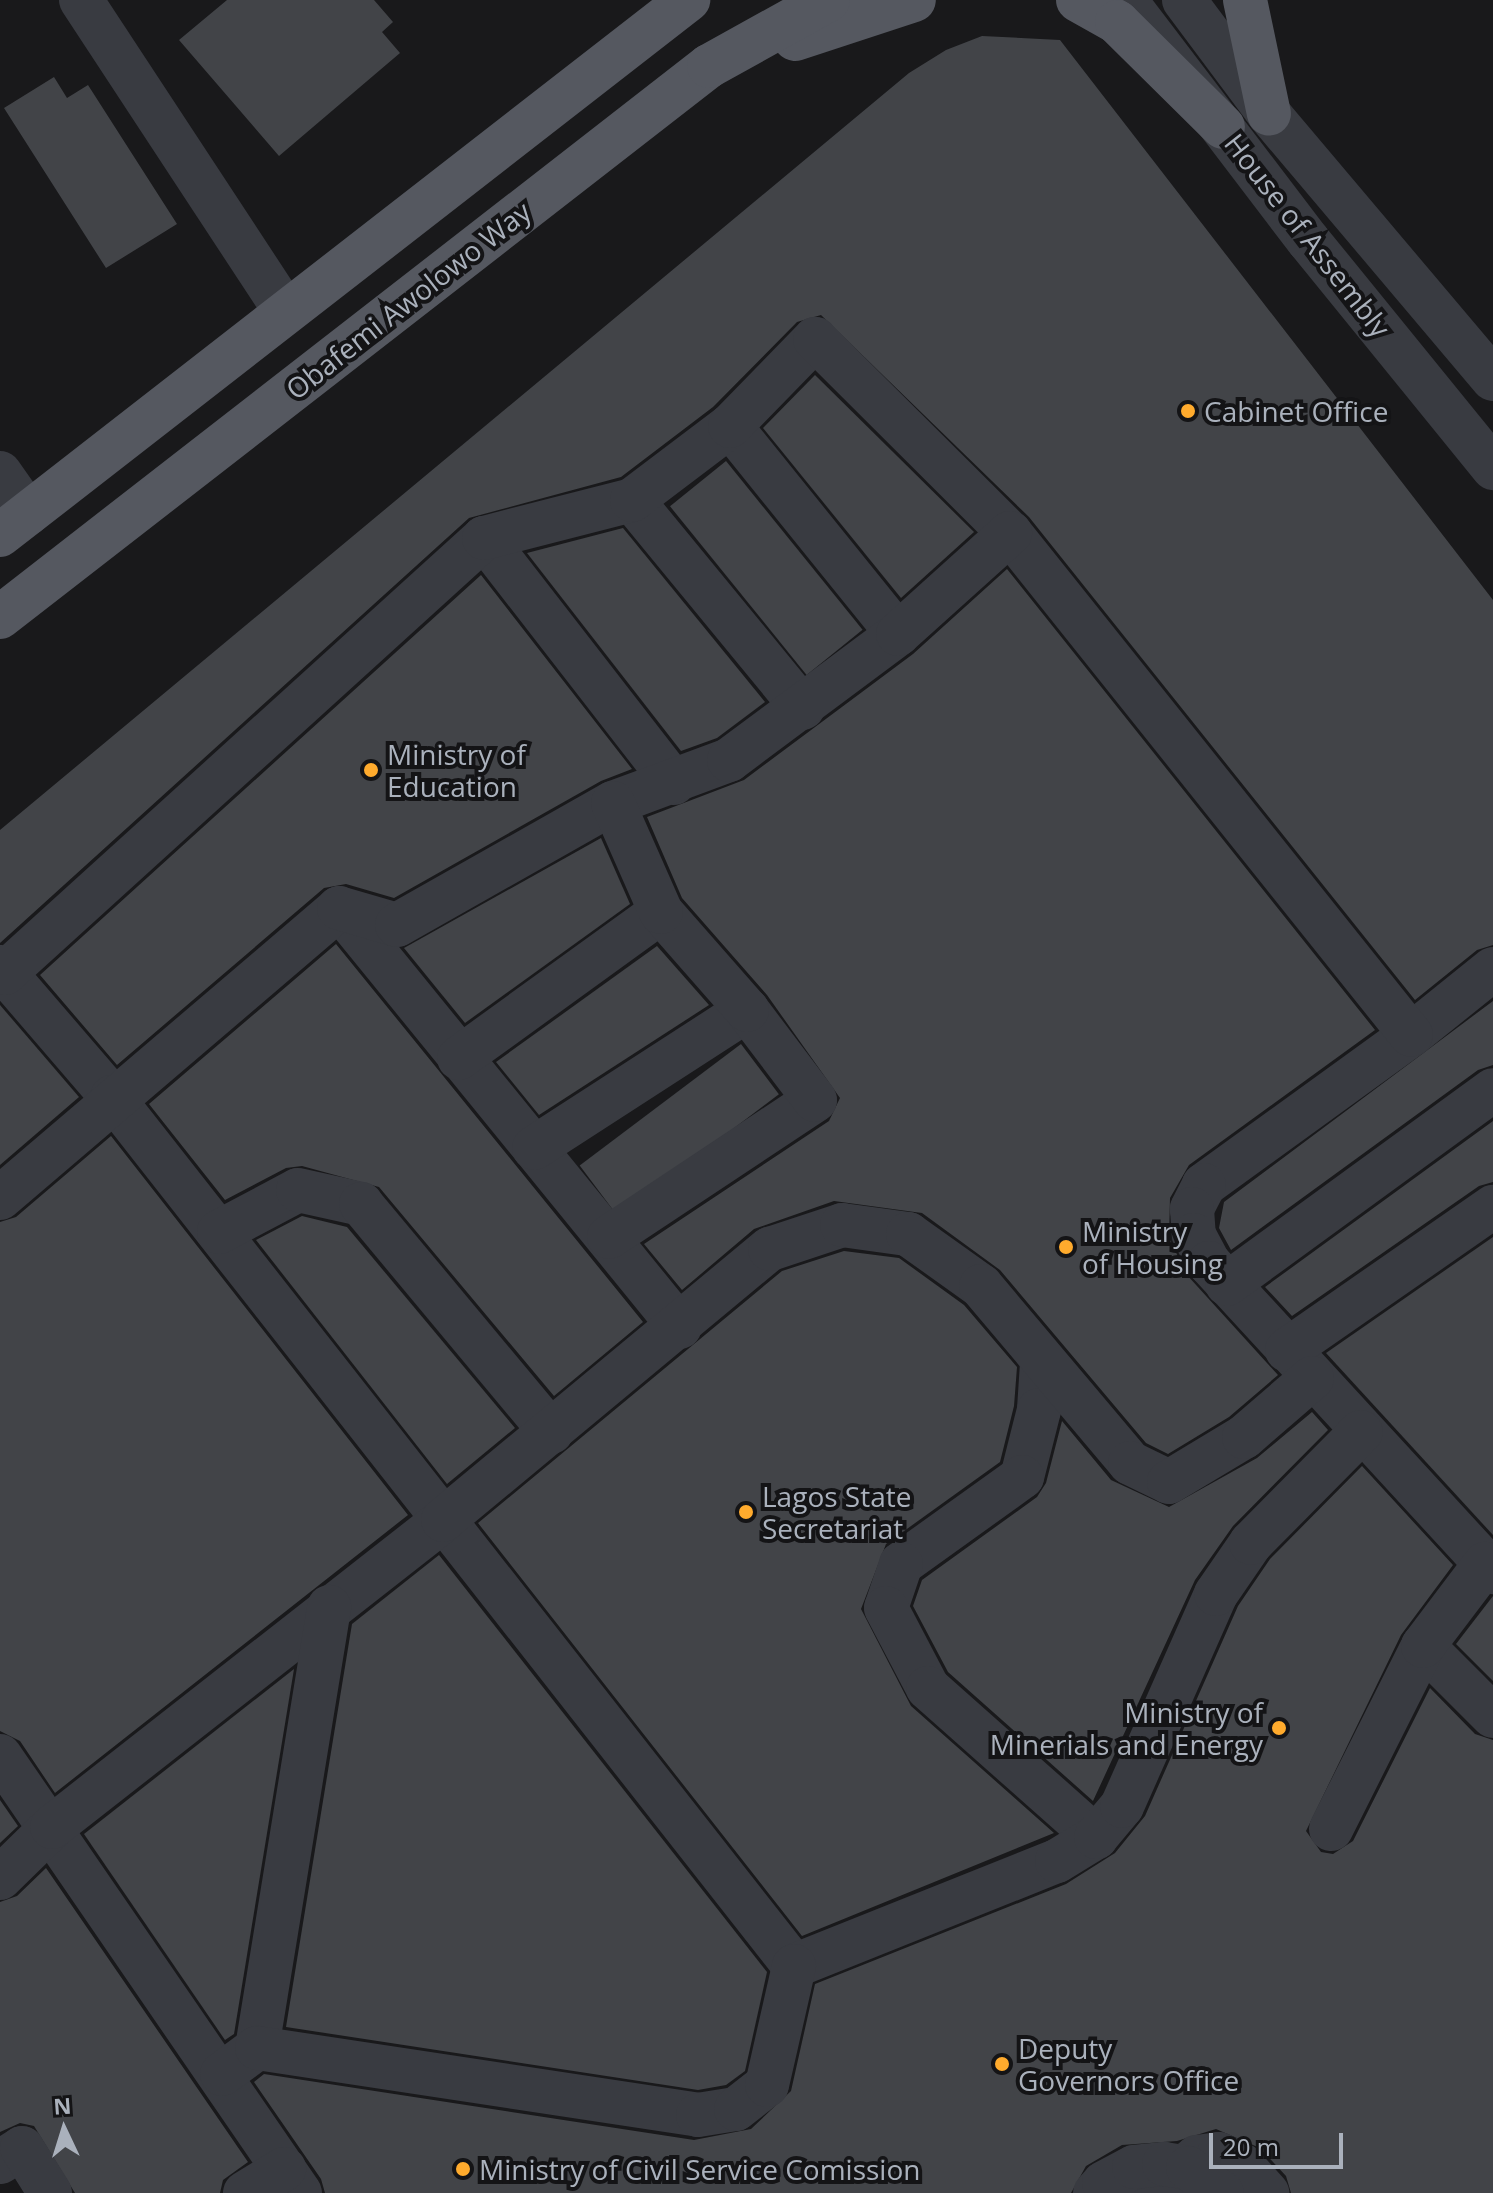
<!DOCTYPE html>
<html>
<head>
<meta charset="utf-8">
<style>
	body { margin:0 }
	#map { position:relative; width:1493px; height:2193px; overflow:hidden; background:#19191b; font-family:"Open Sans",sans-serif }
	div>[style] { position:absolute }
	[style*='--x'] { left:calc(var(--x)*1px); top:calc(var(--y)*1px); width:calc(var(--w)*1px); rotate:calc(var(--a)*1deg) }
	.building>* { inset:0; background:#424448; transform-origin:0 0 }
	.minor>* { height:44px; margin:-22px; padding:0 22px; transform-origin:22px; border-radius:22px; background:#393b41 }
	.major>* { height:44px; margin:-22px; padding:0 22px; transform-origin:22px; border-radius:22px; background:#555860 }
	.minor-bridge>* { height:44px; margin:-22px; padding:0 22px; transform-origin:22px; border-radius:22px; background:#393b41 }
	.dots>* { width:22px; height:22px; translate:-50% -50%; box-sizing:border-box; border:4px solid #141416; border-radius:50% }
	span { translate:-50% -50%; white-space:nowrap; text-align:center; line-height:1.15; -webkit-text-stroke:8px #141416; paint-order:stroke }
	.street-label { font-size:28px; color:#aab1bc }
	.poi-label { font-size:28px; color:#aab1bc }
	.left { translate:0 -50%; text-align:left }
	.right { translate:-100% -50%; text-align:right }
	.north { position:absolute; left:24px; top:2089px; width:80px; height:80px; -webkit-text-stroke:6px #141416; paint-order:stroke; rotate:356deg; font-size:22px; font-weight:700; line-height:32px; text-align:center; color:#aab1bc }
	.north::after { content:''; display:block; margin:auto; width:28px; height:36px; background:#aab1bc; clip-path:polygon(50% 0,100% 100%,50% 72%,0 100%) }
	.scale { position:absolute; left:1209px; top:2133px; width:134px; height:36px; box-sizing:border-box; border:4px solid #aab1bc; border-top:0; padding-left:10px; font-size:24px; line-height:28px; white-space:nowrap; color:#aab1bc; -webkit-text-stroke:6px #141416; paint-order:stroke }
</style>
</head>
<body>
<div id="map">
	<div class="building">
		<div style="clip-path:polygon(227px 0,374px 0,393px 22px,382px 32px,400px 53px,279px 156px,179px 40px)"></div>
		<div style="clip-path:polygon(982px 36px,1060px 40px,1493px 600px,1493px 945px,1477px 950px,1415px 1000px,1029px 517px,821px 315px,797px 322px,713px 407px,621px 477px,469px 518px,0 943px,0 830px,909px 73px,946px 50px)"></div>
		<div style="clip-path:polygon(54px 77px,67px 98px,88px 85px,177px 224px,106px 268px,4px 108px)"></div>
		<div style="clip-path:polygon(815px 375px,974px 532px,901px 598px,763px 428px)"></div>
		<div style="left:726px;top:461px;width:217px;height:72px;rotate:51deg"></div>
		<div style="clip-path:polygon(623px 528px,765px 702px,717px 738px,681px 751px,527px 553px)"></div>
		<div style="clip-path:polygon(1007px 569px,1375px 1030px,1189px 1165px,1170px 1198px,1169px 1238px,1187px 1275px,1278px 1375px,1229px 1417px,1168px 1454px,1146px 1443px,1000px 1270px,922px 1213px,834px 1201px,754px 1229px,682px 1290px,644px 1244px,829px 1121px,840px 1098px,767px 995px,682px 898px,647px 817px,744px 780px,913px 654px)"></div>
		<div style="clip-path:polygon(481px 575px,632px 769px,601px 781px,394px 898px,346px 884px,324px 888px,117px 1065px,40px 975px)"></div>
		<div style="clip-path:polygon(601px 838px,630px 904px,465px 1023px,404px 948px)"></div>
		<div style="clip-path:polygon(336px 944px,643px 1322px,554px 1396px,379px 1187px,302px 1166px,286px 1168px,225px 1200px,149px 1104px)"></div>
		<div style="clip-path:polygon(657px 946px,709px 1005px,539px 1115px,496px 1062px)"></div>
		<div style="clip-path:polygon(1493px 1001px,1493px 1065px,1478px 1070px,1231px 1250px,1219px 1228px,1224px 1202px)"></div>
		<div style="clip-path:polygon(0 1005px,79px 1097px,0 1165px)"></div>
		<div style="left:741px;top:1044px;width:63px;height:202px;rotate:53deg"></div>
		<div style="clip-path:polygon(1493px 1121px,1493px 1182px,1479px 1186px,1292px 1316px,1265px 1287px)"></div>
		<div style="clip-path:polygon(111px 1136px,408px 1515px,55px 1793px,20px 1741px,0 1731px,0 1222px,16px 1217px)"></div>
		<div style="clip-path:polygon(302px 1216px,347px 1227px,515px 1428px,447px 1484px,256px 1240px)"></div>
		<div style="clip-path:polygon(1493px 1237px,1493px 1535px,1326px 1353px)"></div>
		<div style="clip-path:polygon(844px 1251px,899px 1258px,964px 1305px,1017px 1367px,1014px 1406px,1000px 1462px,886px 1544px,861px 1609px,911px 1706px,1054px 1833px,802px 1936px,478px 1523px,782px 1271px)"></div>
		<div style="clip-path:polygon(1312px 1412px,1328px 1430px,1233px 1526px,1195px 1580px,1093px 1801px,948px 1672px,913px 1606px,922px 1580px,1037px 1497px,1046px 1483px,1062px 1421px,1111px 1480px,1169px 1507px,1257px 1458px)"></div>
		<div style="clip-path:polygon(1362px 1466px,1453px 1565px,1401px 1635px,1306px 1831px,1321px 1852px,1333px 1854px,1353px 1841px,1430px 1688px,1475px 1734px,1493px 1740px,1493px 2193px,1291px 2193px,1286px 2176px,1260px 2148px,1216px 2129px,1177px 2141px,1122px 2145px,1086px 2166px,1071px 2193px,325px 2193px,321px 2179px,254px 2082px,264px 2074px,694px 2140px,751px 2129px,791px 2091px,815px 1984px,1066px 1884px,1115px 1853px,1145px 1816px,1238px 1606px,1270px 1559px)"></div>
		<div style="clip-path:polygon(439px 1555px,767px 1972px,745px 2071px,726px 2085px,698px 2090px,286px 2027px,352px 1624px)"></div>
		<div style="clip-path:polygon(1493px 1596px,1493px 1681px,1456px 1644px)"></div>
		<div style="clip-path:polygon(294px 1669px,234px 2034px,225px 2040px,84px 1834px)"></div>
		<div style="clip-path:polygon(0 1800px,18px 1826px,0 1843px)"></div>
		<div style="clip-path:polygon(46px 1868px,248px 2162px,223px 2180px,220px 2193px,75px 2193px,34px 2126px,20px 2123px,0 2132px,0 1902px,17px 1896px)"></div>
	</div>
	<div class="minor">
		<div style="--x:81;--y:0;--w:373;--a:56.7"></div>
		<div style="--x:1125;--y:0;--w:302;--a:52.7"></div>
		<div style="--x:1308;--y:240;--w:294;--a:50.9"></div>
		<div style="--x:1184;--y:0;--w:142;--a:53.3"></div>
		<div style="--x:1269;--y:114;--w:347;--a:49.8"></div>
		<div style="--x:730;--y:426;--w:267;--a:51.1"></div>
		<div style="--x:0;--y:473;--w:49;--a:55"></div>
		<div style="--x:632;--y:500;--w:269;--a:50.6"></div>
		<div style="--x:484;--y:538;--w:310;--a:52.2"></div>
		<div style="--x:339;--y:908;--w:540;--a:50.86"></div>
		<div style="--x:0;--y:967;--w:172;--a:49.3"></div>
		<div style="--x:112;--y:1097;--w:1105;--a:51.87"></div>
		<div style="--x:1493;--y:969;--w:105;--a:141.2"></div>
		<div style="--x:1411;--y:1035;--w:256;--a:144.1"></div>
		<div style="--x:1204;--y:1185;--w:27;--a:117"></div>
		<div style="--x:1192;--y:1209;--w:26;--a:86"></div>
		<div style="--x:1194;--y:1235;--w:32;--a:62"></div>
		<div style="--x:1209;--y:1263;--w:420;--a:47.4"></div>
		<div style="--x:5;--y:973;--w:647;--a:-42.24"></div>
		<div style="--x:484;--y:538;--w:153;--a:-14.4"></div>
		<div style="--x:632;--y:500;--w:123;--a:-37.1"></div>
		<div style="--x:730;--y:426;--w:122;--a:-45.7"></div>
		<div style="--x:815;--y:339;--w:275;--a:44.9"></div>
		<div style="--x:1010;--y:533;--w:642;--a:51.38"></div>
		<div style="--x:459;--y:1058;--w:249;--a:-35.9"></div>
		<div style="--x:534;--y:1148;--w:254;--a:-32.9"></div>
		<div style="--x:0;--y:1198;--w:446;--a:-40.5"></div>
		<div style="--x:339;--y:908;--w:60;--a:16.3"></div>
		<div style="--x:397;--y:925;--w:248;--a:-29.5"></div>
		<div style="--x:613;--y:803;--w:124;--a:-20.3"></div>
		<div style="--x:729;--y:760;--w:211;--a:-36.7"></div>
		<div style="--x:898;--y:634;--w:151;--a:-42"></div>
		<div style="--x:219;--y:1232;--w:89;--a:-28"></div>
		<div style="--x:298;--y:1190;--w:65;--a:12.5"></div>
		<div style="--x:361;--y:1204;--w:297;--a:50.2"></div>
		<div style="--x:609;--y:1237;--w:247;--a:-33.6"></div>
		<div style="--x:815;--y:1100;--w:113;--a:-127.1"></div>
		<div style="--x:747;--y:1010;--w:130;--a:-131.3"></div>
		<div style="--x:661;--y:912;--w:119;--a:-113.8"></div>
		<div style="--x:1227;--y:1284;--w:329;--a:-36.1"></div>
		<div style="--x:1287;--y:1350;--w:251;--a:-34.8"></div>
		<div style="--x:1042;--y:1363;--w:47;--a:93.7"></div>
		<div style="--x:1039;--y:1410;--w:69;--a:104.2"></div>
		<div style="--x:1022;--y:1477;--w:149;--a:144.3"></div>
		<div style="--x:901;--y:1564;--w:46;--a:108.8"></div>
		<div style="--x:886;--y:1608;--w:90;--a:62.3"></div>
		<div style="--x:928;--y:1688;--w:225;--a:41.6"></div>
		<div style="--x:1423;--y:1646;--w:99;--a:45"></div>
		<div style="--x:0;--y:1756;--w:530;--a:55.53"></div>
		<div style="--x:1331;--y:1829;--w:205;--a:-63.3"></div>
		<div style="--x:1423;--y:1646;--w:103;--a:-52.9"></div>
		<div style="--x:0;--y:1878;--w:73;--a:-44.4"></div>
		<div style="--x:52;--y:1827;--w:497;--a:-38.1"></div>
		<div style="--x:443;--y:1520;--w:425;--a:-39.7"></div>
		<div style="--x:770;--y:1249;--w:76;--a:-18.4"></div>
		<div style="--x:842;--y:1225;--w:67;--a:7.8"></div>
		<div style="--x:908;--y:1234;--w:90;--a:35.5"></div>
		<div style="--x:981;--y:1286;--w:231;--a:49.9"></div>
		<div style="--x:1130;--y:1463;--w:43;--a:26"></div>
		<div style="--x:1169;--y:1482;--w:87;--a:-31"></div>
		<div style="--x:1244;--y:1437;--w:90;--a:-40.9"></div>
		<div style="--x:794;--y:1966;--w:283;--a:-21.8"></div>
		<div style="--x:1057;--y:1861;--w:46;--a:-31.6"></div>
		<div style="--x:1096;--y:1837;--w:40;--a:-50"></div>
		<div style="--x:1122;--y:1806;--w:232;--a:-66.1"></div>
		<div style="--x:1216;--y:1594;--w:62;--a:-55.5"></div>
		<div style="--x:1251;--y:1543;--w:156;--a:-45.3"></div>
		<div style="--x:257;--y:2048;--w:447;--a:-80.7"></div>
		<div style="--x:222;--y:2074;--w:44;--a:-36.6"></div>
		<div style="--x:257;--y:2048;--w:446;--a:8.6"></div>
		<div style="--x:698;--y:2115;--w:38;--a:-9"></div>
		<div style="--x:736;--y:2109;--w:39;--a:-38"></div>
		<div style="--x:767;--y:2085;--w:122;--a:-77.2"></div>
		<div style="--x:0;--y:2162;--w:26;--a:-32"></div>
		<div style="--x:22;--y:2148;--w:53;--a:58.1"></div>
		<div style="--x:245;--y:2193;--w:46;--a:-31.6"></div>
		<div style="--x:1152;--y:2193;--w:58;--a:-38.7"></div>
		<div style="--x:1197;--y:2157;--w:22;--a:-8"></div>
		<div style="--x:1219;--y:2154;--w:25;--a:26"></div>
		<div style="--x:1242;--y:2165;--w:38;--a:48"></div>
	</div>
	<div class="major">
		<div style="--x:1078;--y:0;--w:45;--a:29.4"></div>
		<div style="--x:1117;--y:22;--w:149;--a:44.7"></div>
		<div style="--x:1245;--y:0;--w:116;--a:78.1"></div>
		<div style="--x:795;--y:39;--w:125;--a:-18.1"></div>
		<div style="--x:0;--y:535;--w:872;--a:-37.87"></div>
		<div style="--x:0;--y:617;--w:898;--a:-37.85"></div>
		<div style="--x:709;--y:66;--w:136;--a:-29"></div>
	</div>
	<div class="minor-bridge">
		<div style="--x:1095;--y:2193;--w:13;--a:-48"></div>
		<div style="--x:1104;--y:2183;--w:34;--a:-28"></div>
		<div style="--x:1134;--y:2167;--w:30;--a:-6"></div>
		<div style="--x:1164;--y:2164;--w:24;--a:9"></div>
		<div style="--x:1188;--y:2168;--w:42;--a:36.3"></div>
	</div>
	<div class="dots">
		<div style="left:1188px;top:411px;background:#ffab2d"></div>
		<div style="left:371px;top:770px;background:#ffab2d"></div>
		<div style="left:1066px;top:1247px;background:#ffab2d"></div>
		<div style="left:746px;top:1512px;background:#ffab2d"></div>
		<div style="left:1279px;top:1728px;background:#ffab2d"></div>
		<div style="left:1002px;top:2064px;background:#ffab2d"></div>
		<div style="left:463px;top:2169px;background:#ffab2d"></div>
	</div>
	<div class="street-label">
		<span style="left:1308px;top:235px;rotate:52deg">House of Assembly</span>
		<span style="left:408px;top:300px;rotate:-38deg">Obafemi Awolowo Way</span>
	</div>
	<div class="poi-label">
		<span class="left" style="left:1204px;top:411px">Cabinet Office</span>
		<span class="left" style="left:387px;top:770px">Ministry of<br>Education</span>
		<span class="left" style="left:1082px;top:1247px">Ministry<br>of Housing</span>
		<span class="left" style="left:762px;top:1512px">Lagos State<br>Secretariat</span>
		<span class="right" style="left:1263px;top:1728px">Ministry of<br>Minerials and Energy</span>
		<span class="left" style="left:1018px;top:2064px">Deputy<br>Governors Office</span>
		<span class="left" style="left:479px;top:2169px">Ministry of Civil Service Comission</span>
	</div>
	<div class="north">N</div>
	<div class="scale">20 m</div>
</div>
</body>
</html>
